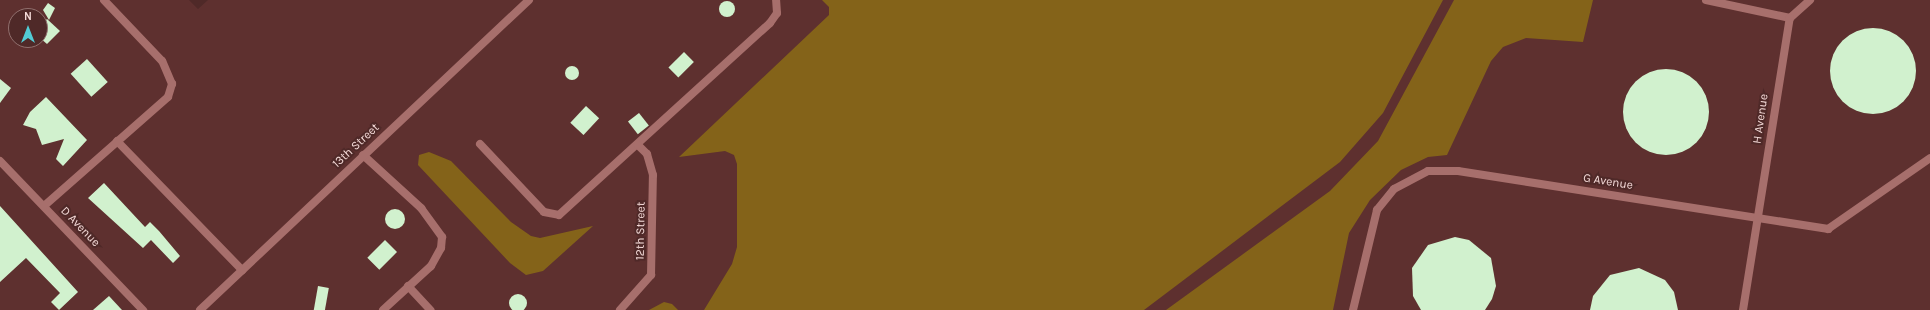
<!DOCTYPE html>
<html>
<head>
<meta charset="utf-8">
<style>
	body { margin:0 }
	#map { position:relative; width:1930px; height:310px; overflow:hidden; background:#4f2928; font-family:Karla,sans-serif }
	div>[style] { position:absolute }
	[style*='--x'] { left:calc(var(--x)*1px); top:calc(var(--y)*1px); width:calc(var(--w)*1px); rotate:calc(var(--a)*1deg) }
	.built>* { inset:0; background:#5e302f }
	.forest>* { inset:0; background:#846319 }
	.building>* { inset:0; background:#d1f1ce; transform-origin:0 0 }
	.round { border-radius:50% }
	.lane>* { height:8px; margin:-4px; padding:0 4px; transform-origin:4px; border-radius:4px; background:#a76f6c }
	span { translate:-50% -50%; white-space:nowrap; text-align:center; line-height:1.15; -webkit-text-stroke:4px #4f2928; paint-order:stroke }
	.street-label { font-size:12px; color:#f4dad8 }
	.north { position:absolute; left:8px; top:8px; width:40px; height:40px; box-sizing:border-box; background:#4f2928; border:1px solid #91706e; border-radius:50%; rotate:0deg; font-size:11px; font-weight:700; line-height:16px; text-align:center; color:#f4dad8 }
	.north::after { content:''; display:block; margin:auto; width:14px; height:18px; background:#52ccd5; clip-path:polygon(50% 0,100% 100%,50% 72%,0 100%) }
</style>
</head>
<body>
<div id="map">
	<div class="built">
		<div style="clip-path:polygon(evenodd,0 0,189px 0,198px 9px,208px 0,1930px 0,1930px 310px,0 310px,0 0,16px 16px,40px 16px,40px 40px,16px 40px,16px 16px)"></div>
	</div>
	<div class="forest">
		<div style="clip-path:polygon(822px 0,1443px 0,1383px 113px,1340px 162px,1144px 310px,704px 310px,732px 264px,737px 247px,737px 164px,734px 155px,725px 151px,679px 157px,829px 15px,829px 7px)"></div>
		<div style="clip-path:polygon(1454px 0,1593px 0,1583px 42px,1526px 38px,1503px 47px,1491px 61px,1447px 155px,1428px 157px,1401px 170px,1370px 200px,1349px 233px,1333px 310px,1166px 310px,1330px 191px,1378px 141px)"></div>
		<div style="clip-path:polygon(429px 152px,451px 161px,511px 222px,531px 236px,540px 238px,593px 226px,543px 271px,526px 275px,510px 263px,418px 165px,419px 155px)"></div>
		<div style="clip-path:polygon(664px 302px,672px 304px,678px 310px,649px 310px)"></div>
	</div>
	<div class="building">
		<div class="round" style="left:719px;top:1px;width:16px;height:16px"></div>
		<div style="clip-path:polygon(48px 3px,55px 8px,49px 20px,43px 10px)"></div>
		<div style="clip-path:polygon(47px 19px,60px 31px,47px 44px,40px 38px,40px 26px)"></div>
		<div class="round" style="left:1830px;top:28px;width:86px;height:86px"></div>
		<div style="left:684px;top:52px;width:14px;height:22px;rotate:45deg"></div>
		<div style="left:87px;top:59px;width:31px;height:22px;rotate:48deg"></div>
		<div class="round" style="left:565px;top:66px;width:14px;height:14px"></div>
		<div class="round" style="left:1623px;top:69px;width:86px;height:86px"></div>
		<div style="clip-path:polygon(0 79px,11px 88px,0 103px)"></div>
		<div style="clip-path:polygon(46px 97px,87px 140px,63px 166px,56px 159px,64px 139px,42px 145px,36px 129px,23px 125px,30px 112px)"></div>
		<div style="left:586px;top:106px;width:18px;height:23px;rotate:43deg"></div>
		<div style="left:639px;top:113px;width:16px;height:14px;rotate:52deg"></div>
		<div style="clip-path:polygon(104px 183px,145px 227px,150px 222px,159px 231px,180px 256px,173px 263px,151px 240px,143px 248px,88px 198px)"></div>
		<div style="clip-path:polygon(0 206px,78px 292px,59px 310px,51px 302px,60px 293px,26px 258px,0 282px)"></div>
		<div class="round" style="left:385px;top:209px;width:20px;height:20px"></div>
		<div style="clip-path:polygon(1455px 237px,1469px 240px,1491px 258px,1496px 286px,1492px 299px,1485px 310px,1421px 310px,1413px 296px,1412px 268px,1428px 245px)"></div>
		<div style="left:385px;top:240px;width:17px;height:25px;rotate:45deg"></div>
		<div style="clip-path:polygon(1639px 268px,1665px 280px,1674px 292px,1678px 310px,1590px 310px,1593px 296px,1610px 275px)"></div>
		<div style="left:318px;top:286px;width:11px;height:25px;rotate:10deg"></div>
		<div class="round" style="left:509px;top:294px;width:18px;height:18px"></div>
		<div style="clip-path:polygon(109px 296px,122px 310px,93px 310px)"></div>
	</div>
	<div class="lane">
		<div style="--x:1706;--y:0;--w:86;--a:12.1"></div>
		<div style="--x:1790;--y:18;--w:27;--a:-42"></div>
		<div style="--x:117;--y:141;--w:180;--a:45.9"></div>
		<div style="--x:480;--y:144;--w:93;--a:46.7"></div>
		<div style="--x:544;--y:212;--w:15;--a:11"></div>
		<div style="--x:559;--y:215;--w:285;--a:-42.3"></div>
		<div style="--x:770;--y:23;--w:12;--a:-55"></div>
		<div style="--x:777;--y:13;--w:13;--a:-94"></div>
		<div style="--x:363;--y:155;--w:79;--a:42.4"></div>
		<div style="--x:421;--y:208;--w:36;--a:54"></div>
		<div style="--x:442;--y:237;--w:11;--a:95"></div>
		<div style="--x:441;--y:248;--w:21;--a:119"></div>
		<div style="--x:431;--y:266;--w:65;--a:137.5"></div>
		<div style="--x:0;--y:161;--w:207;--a:46.2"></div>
		<div style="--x:44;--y:206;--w:165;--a:-41.3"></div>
		<div style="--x:168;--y:97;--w:14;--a:-73"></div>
		<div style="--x:172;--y:84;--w:25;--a:-113"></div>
		<div style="--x:162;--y:61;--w:84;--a:-133.6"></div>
		<div style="--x:408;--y:286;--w:33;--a:47"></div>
		<div style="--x:200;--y:310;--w:452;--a:-43.3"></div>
		<div style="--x:620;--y:310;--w:47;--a:-48.5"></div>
		<div style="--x:651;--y:275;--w:100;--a:-88.9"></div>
		<div style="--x:653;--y:175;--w:22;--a:-106"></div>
		<div style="--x:647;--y:154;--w:13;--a:-135"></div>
		<div style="--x:1353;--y:310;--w:103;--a:-76.5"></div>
		<div style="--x:1377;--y:210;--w:27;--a:-51"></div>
		<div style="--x:1394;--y:189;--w:38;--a:-28"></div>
		<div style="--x:1428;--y:171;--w:30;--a:0"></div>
		<div style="--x:1458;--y:171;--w:375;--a:8.9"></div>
		<div style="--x:1828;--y:229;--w:124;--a:-34.8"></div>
		<div style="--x:1743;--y:310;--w:296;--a:-80.9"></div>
	</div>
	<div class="street-label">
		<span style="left:1761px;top:119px;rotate:-82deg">H Avenue</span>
		<span style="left:356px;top:146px;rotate:-43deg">13th Street</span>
		<span style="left:1608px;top:182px;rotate:9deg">G Avenue</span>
		<span style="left:80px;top:227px;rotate:46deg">D Avenue</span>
		<span style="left:641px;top:231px;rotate:-89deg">12th Street</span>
	</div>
	<div class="north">N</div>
</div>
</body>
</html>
